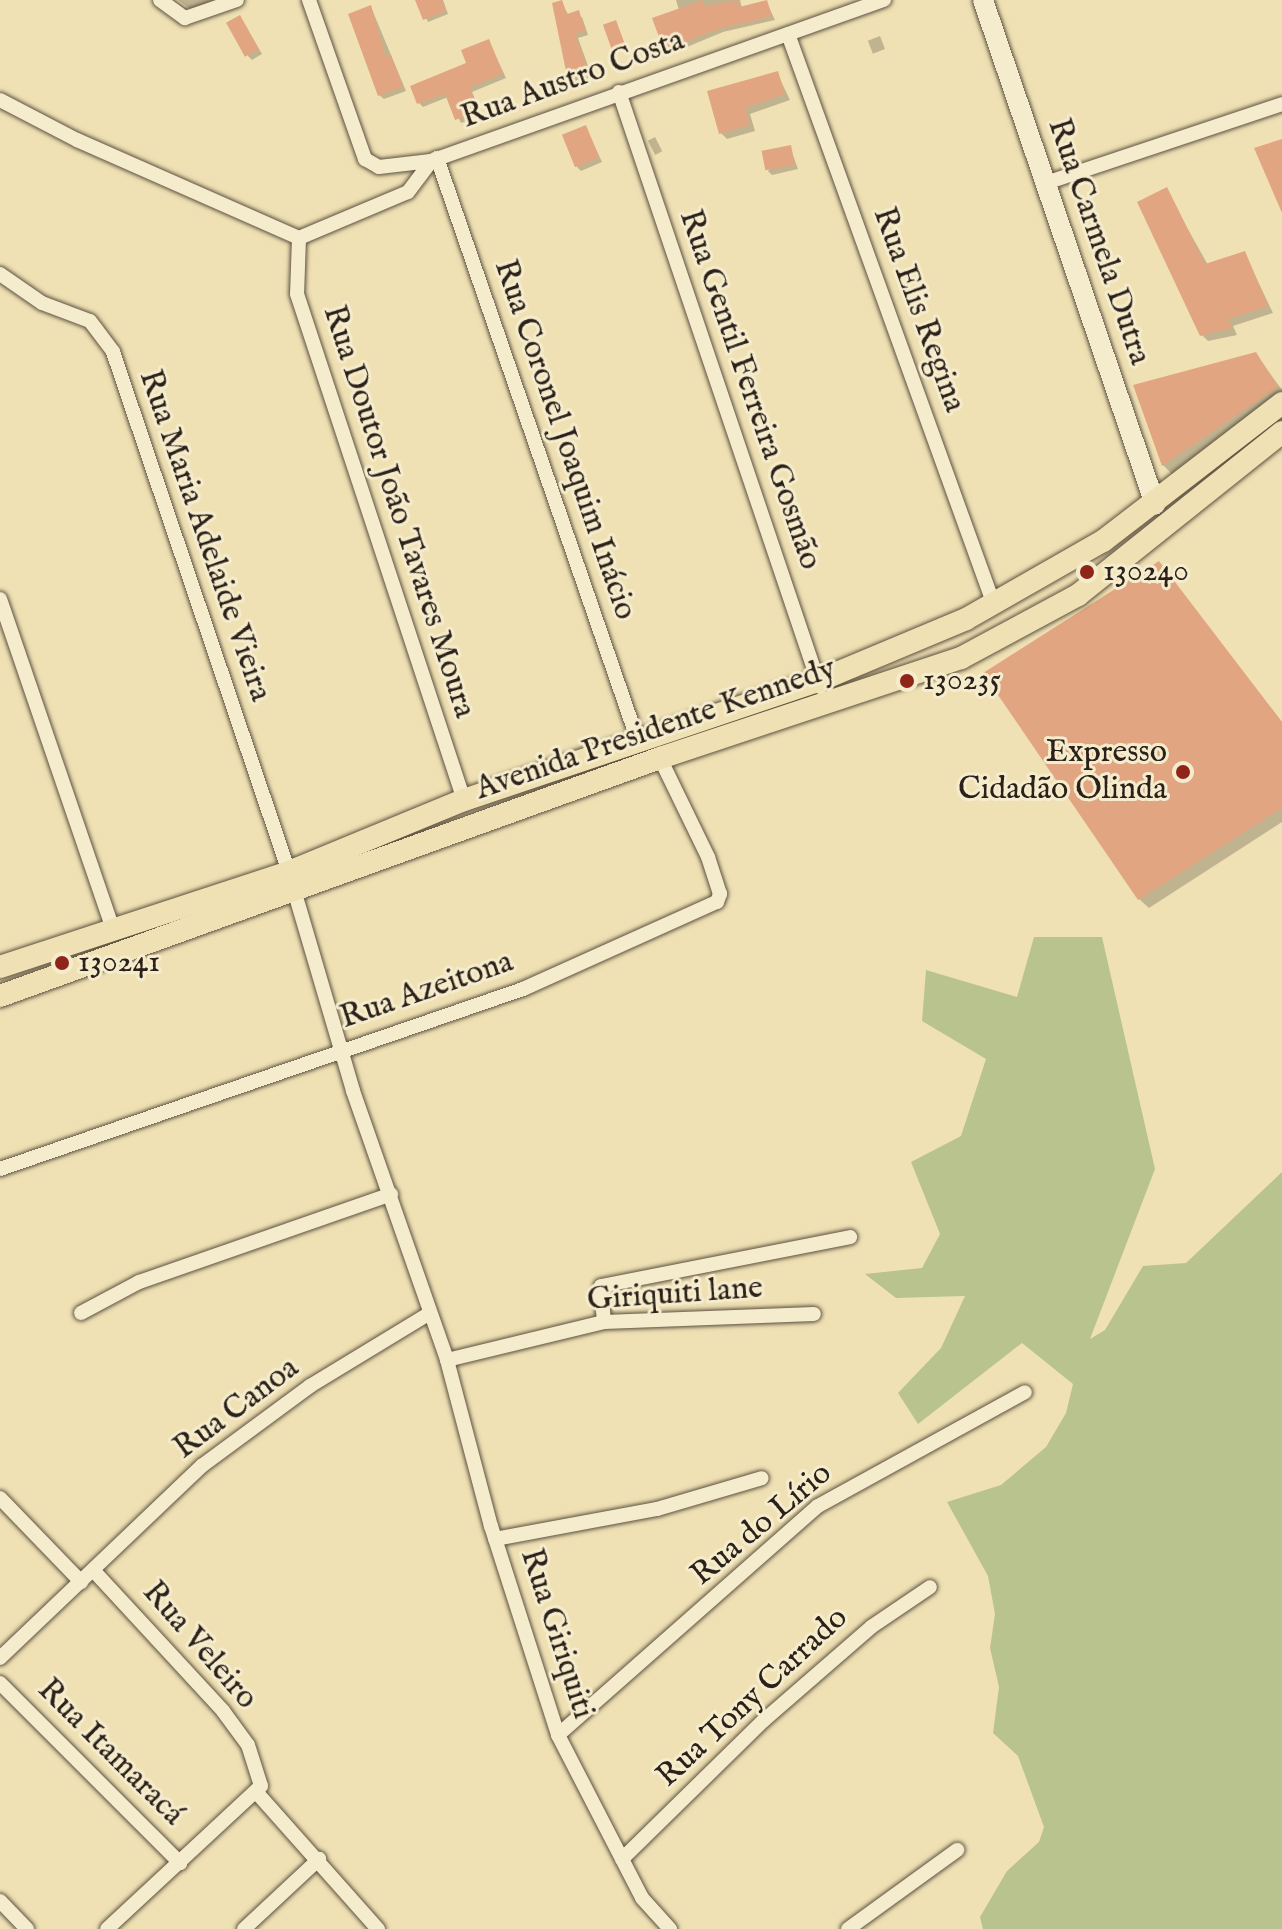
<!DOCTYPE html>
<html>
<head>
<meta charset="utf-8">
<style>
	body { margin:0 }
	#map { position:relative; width:1282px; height:1929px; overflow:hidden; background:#f0e1b4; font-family:"IM FELL English",serif }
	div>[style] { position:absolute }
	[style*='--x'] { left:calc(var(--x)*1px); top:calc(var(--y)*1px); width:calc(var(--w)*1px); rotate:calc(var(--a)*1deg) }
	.green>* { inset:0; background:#b9c38e }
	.shadow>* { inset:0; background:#0003; transform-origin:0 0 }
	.building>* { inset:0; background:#e2a582; transform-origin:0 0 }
	.roads { filter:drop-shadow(0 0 2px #5c5140) drop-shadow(0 0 2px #5c5140) }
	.street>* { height:14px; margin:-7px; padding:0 7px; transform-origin:7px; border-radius:7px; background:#f5ecce }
	.secondary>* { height:20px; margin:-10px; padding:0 10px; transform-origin:10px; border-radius:10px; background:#f5ecce }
	.primary>* { height:22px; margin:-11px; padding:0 11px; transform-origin:11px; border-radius:11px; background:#f0e1b4 }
	.dots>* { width:22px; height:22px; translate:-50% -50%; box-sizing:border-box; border:4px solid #f5ecce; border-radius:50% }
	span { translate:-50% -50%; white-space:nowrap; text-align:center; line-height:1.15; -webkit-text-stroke:6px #f5ecce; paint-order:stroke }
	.street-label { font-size:32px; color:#2b2119 }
	.poi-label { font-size:32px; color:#2b2119 }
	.left { translate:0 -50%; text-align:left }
	.right { translate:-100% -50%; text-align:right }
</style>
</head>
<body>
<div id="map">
	<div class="green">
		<div style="clip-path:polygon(1034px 937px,1102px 937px,1155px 1169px,1090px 1339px,1105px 1330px,1143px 1266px,1186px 1263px,1282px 1172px,1282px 1929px,983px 1929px,980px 1917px,1007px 1871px,1039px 1842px,1044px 1827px,1018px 1756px,993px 1733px,999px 1687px,990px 1648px,995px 1614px,988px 1576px,947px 1502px,1001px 1485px,1046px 1447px,1066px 1413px,1073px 1384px,1022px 1343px,918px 1424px,898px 1393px,941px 1348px,965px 1296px,896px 1298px,865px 1274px,922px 1268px,940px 1234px,911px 1162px,961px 1136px,986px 1059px,922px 1021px,926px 970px,1017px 997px)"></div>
	</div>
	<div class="shadow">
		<div style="clip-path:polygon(178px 0,225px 0,192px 10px)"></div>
		<div style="clip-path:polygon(417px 0,443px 0,448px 14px,428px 22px)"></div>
		<div style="clip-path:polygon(676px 0,740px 0,742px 8px,766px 1px,775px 20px,723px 32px,670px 54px,666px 50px,679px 10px)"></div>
		<div style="clip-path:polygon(561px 2px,569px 16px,582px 17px,588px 35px,578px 38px,592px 77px,574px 84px)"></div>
		<div style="clip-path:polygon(371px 7px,406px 91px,384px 99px,379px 95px)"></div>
		<div style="clip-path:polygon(243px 22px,262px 54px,252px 60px,248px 56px)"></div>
		<div style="clip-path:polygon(615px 22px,627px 49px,618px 52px,613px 48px)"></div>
		<div style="left:880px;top:36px;width:14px;height:13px;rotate:69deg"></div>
		<div style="clip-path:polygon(489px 41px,506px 78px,472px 92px,482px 115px,461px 123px,448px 97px,423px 107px,419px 103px,468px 65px)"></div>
		<div style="clip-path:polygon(777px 73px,790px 100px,750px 114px,755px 131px,727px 139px,721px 133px)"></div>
		<div style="clip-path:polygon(586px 127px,602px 162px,581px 171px,577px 167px)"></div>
		<div style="left:655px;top:137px;width:16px;height:8px;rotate:63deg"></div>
		<div style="clip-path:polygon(790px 147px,798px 169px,772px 175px,768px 171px)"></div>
		<div style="clip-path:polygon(1166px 190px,1208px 265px,1245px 254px,1273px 313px,1233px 326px,1237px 335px,1208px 341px,1202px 335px)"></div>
		<div style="clip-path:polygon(1256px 354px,1282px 390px,1282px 400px,1172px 474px,1163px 465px,1136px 387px)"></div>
		<div style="clip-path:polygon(1159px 564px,1282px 722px,1282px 822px,1149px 908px,1139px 899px)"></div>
	</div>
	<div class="building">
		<div style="clip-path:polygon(415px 0,442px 0,446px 11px,423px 20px)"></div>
		<div style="clip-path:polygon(562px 0,567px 14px,579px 10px,585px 31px,575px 34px,589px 73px,568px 81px,552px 3px)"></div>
		<div style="clip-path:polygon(703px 0,705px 6px,737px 0,739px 7px,767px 0,772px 16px,718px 29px,664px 51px,652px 18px)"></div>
		<div style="clip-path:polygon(371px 5px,386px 57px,391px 55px,403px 87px,378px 96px,348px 14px)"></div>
		<div style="left:240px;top:15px;width:39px;height:16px;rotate:61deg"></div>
		<div style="left:616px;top:20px;width:27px;height:14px;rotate:70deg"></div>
		<div style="clip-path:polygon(489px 39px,503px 74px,470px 87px,479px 111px,455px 120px,445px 94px,417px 104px,410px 86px,466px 63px,461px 50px)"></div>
		<div style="clip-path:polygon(778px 71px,785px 94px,745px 108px,750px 125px,719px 134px,707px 91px)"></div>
		<div style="left:586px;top:125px;width:35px;height:26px;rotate:68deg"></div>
		<div style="clip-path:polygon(1282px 139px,1282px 213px,1254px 148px)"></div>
		<div style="left:791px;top:145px;width:20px;height:30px;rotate:79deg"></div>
		<div style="clip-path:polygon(1167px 187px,1205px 264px,1245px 251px,1268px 306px,1228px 319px,1232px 328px,1200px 336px,1137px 202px)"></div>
		<div style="clip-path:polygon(1256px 352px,1278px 387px,1162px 466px,1133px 385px)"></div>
		<div style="clip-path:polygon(1159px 561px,1282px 722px,1282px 808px,1138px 900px,983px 673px)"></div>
	</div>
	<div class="roads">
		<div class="street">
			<div style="--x:160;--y:0;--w:31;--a:36"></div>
			<div style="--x:185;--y:18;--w:55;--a:-19.1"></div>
			<div style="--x:309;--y:0;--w:169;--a:70.6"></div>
			<div style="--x:365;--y:159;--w:16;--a:30"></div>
			<div style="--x:379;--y:167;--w:52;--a:-6.6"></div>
			<div style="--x:788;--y:34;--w:607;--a:70.16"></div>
			<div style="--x:619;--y:92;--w:628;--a:71.33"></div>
			<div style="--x:0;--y:100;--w:87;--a:27.5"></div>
			<div style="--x:77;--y:140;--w:243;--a:23.8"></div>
			<div style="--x:437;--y:158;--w:617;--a:70.98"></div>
			<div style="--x:1046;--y:183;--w:249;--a:-18.5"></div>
			<div style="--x:299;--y:238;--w:118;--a:-22.9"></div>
			<div style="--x:408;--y:192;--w:39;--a:-53"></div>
			<div style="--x:431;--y:161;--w:481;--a:-19.6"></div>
			<div style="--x:299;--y:238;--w:56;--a:92"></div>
			<div style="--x:297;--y:294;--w:533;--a:71.74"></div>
			<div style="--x:0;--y:274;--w:51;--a:34.6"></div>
			<div style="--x:42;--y:303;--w:51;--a:20.6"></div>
			<div style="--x:90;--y:321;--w:39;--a:53"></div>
			<div style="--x:113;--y:352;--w:549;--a:71.3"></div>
			<div style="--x:0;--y:599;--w:347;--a:71.1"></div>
			<div style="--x:294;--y:890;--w:209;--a:73.6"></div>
			<div style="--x:353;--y:1091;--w:285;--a:70.7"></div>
			<div style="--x:447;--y:1360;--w:172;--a:75.2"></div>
			<div style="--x:491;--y:1526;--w:219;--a:72.2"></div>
			<div style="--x:558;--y:1735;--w:183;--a:62.7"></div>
			<div style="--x:642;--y:1898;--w:42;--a:47.9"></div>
			<div style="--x:0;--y:1169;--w:553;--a:-18.99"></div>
			<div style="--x:523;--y:989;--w:213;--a:-24.2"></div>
			<div style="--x:717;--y:902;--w:9;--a:-69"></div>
			<div style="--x:720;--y:894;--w:39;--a:-108"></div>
			<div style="--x:708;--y:857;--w:110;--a:-115.9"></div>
			<div style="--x:81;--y:1313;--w:66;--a:-28.1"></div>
			<div style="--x:139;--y:1282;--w:267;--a:-19.2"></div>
			<div style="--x:604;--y:1322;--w:36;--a:-95"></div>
			<div style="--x:601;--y:1286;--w:254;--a:-11.1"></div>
			<div style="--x:447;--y:1360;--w:162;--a:-13.6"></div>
			<div style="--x:604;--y:1322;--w:210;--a:-2.2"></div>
			<div style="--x:0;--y:1498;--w:117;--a:46"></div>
			<div style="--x:495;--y:1539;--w:165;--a:-10.5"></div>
			<div style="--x:657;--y:1509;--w:109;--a:-16.4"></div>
			<div style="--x:93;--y:1570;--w:192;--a:47.3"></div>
			<div style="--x:223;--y:1711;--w:42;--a:53.7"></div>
			<div style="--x:248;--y:1745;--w:43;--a:72.4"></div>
			<div style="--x:261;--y:1786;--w:210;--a:137.1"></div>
			<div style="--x:0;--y:1658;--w:280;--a:-43.6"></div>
			<div style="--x:203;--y:1465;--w:133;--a:-36.4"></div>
			<div style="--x:310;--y:1386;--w:140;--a:-31.3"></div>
			<div style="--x:0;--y:1683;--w:255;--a:45"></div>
			<div style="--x:558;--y:1735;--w:346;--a:-41.4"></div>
			<div style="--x:818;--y:1506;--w:236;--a:-28.8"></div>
			<div style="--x:258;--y:1794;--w:181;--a:48.4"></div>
			<div style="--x:622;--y:1859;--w:197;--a:-44.4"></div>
			<div style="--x:763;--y:1721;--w:143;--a:-41"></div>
			<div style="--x:871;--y:1627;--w:71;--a:-34.1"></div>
			<div style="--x:0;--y:1901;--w:39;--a:46"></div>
			<div style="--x:244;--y:1929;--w:103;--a:-43"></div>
			<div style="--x:848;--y:1929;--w:135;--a:-35.9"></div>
		</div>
		<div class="secondary">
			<div style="--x:983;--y:0;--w:533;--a:71.16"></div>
		</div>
		<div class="primary">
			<div style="--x:0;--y:967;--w:304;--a:-18.2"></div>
			<div style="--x:289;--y:872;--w:189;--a:-22.4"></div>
			<div style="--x:464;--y:800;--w:373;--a:-18.6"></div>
			<div style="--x:818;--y:681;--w:160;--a:-22.7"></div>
			<div style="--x:966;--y:619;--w:158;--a:-29.7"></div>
			<div style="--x:1103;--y:541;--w:226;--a:-37.6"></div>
			<div style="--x:0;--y:996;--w:702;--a:-19.83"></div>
			<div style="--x:660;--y:758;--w:317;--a:-18.4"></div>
			<div style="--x:961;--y:658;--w:133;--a:-28.3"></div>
			<div style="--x:1078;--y:595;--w:261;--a:-38.6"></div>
		</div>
	</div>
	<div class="dots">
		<div style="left:1087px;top:572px;background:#8f2418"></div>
		<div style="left:907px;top:681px;background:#8f2418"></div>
		<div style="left:1183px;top:772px;background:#8f2418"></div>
		<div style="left:62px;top:963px;background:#8f2418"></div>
	</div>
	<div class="street-label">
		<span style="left:573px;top:80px;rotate:-20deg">Rua Austro Costa</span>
		<span style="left:1098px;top:242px;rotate:71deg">Rua Carmela Dutra</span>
		<span style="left:918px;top:310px;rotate:70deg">Rua Elis Regina</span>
		<span style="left:749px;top:390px;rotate:71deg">Rua Gentil Ferreira Gosmão</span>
		<span style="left:564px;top:440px;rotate:71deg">Rua Coronel Joaquim Inácio</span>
		<span style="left:398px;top:512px;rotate:72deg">Rua Doutor João Tavares Moura</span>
		<span style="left:204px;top:536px;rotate:71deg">Rua Maria Adelaide Vieira</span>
		<span style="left:656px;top:730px;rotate:-19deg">Avenida Presidente Kennedy</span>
		<span style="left:427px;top:991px;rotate:-19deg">Rua Azeitona</span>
		<span style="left:675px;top:1295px;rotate:-4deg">Giriquiti lane</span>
		<span style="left:237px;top:1409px;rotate:-37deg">Rua Canoa</span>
		<span style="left:762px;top:1525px;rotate:-40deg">Rua do Lírio</span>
		<span style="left:556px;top:1634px;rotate:72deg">Rua Giriquiti</span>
		<span style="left:199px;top:1646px;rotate:49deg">Rua Veleiro</span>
		<span style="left:753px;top:1698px;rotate:-43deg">Rua Tony Carrado</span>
		<span style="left:110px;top:1753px;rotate:45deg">Rua Itamaracá</span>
	</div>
	<div class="poi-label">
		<span class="left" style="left:1103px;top:572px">130240</span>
		<span class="left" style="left:923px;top:681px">130235</span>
		<span class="right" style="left:1167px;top:772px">Expresso<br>Cidadão Olinda</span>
		<span class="left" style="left:78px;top:963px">130241</span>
	</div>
</div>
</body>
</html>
